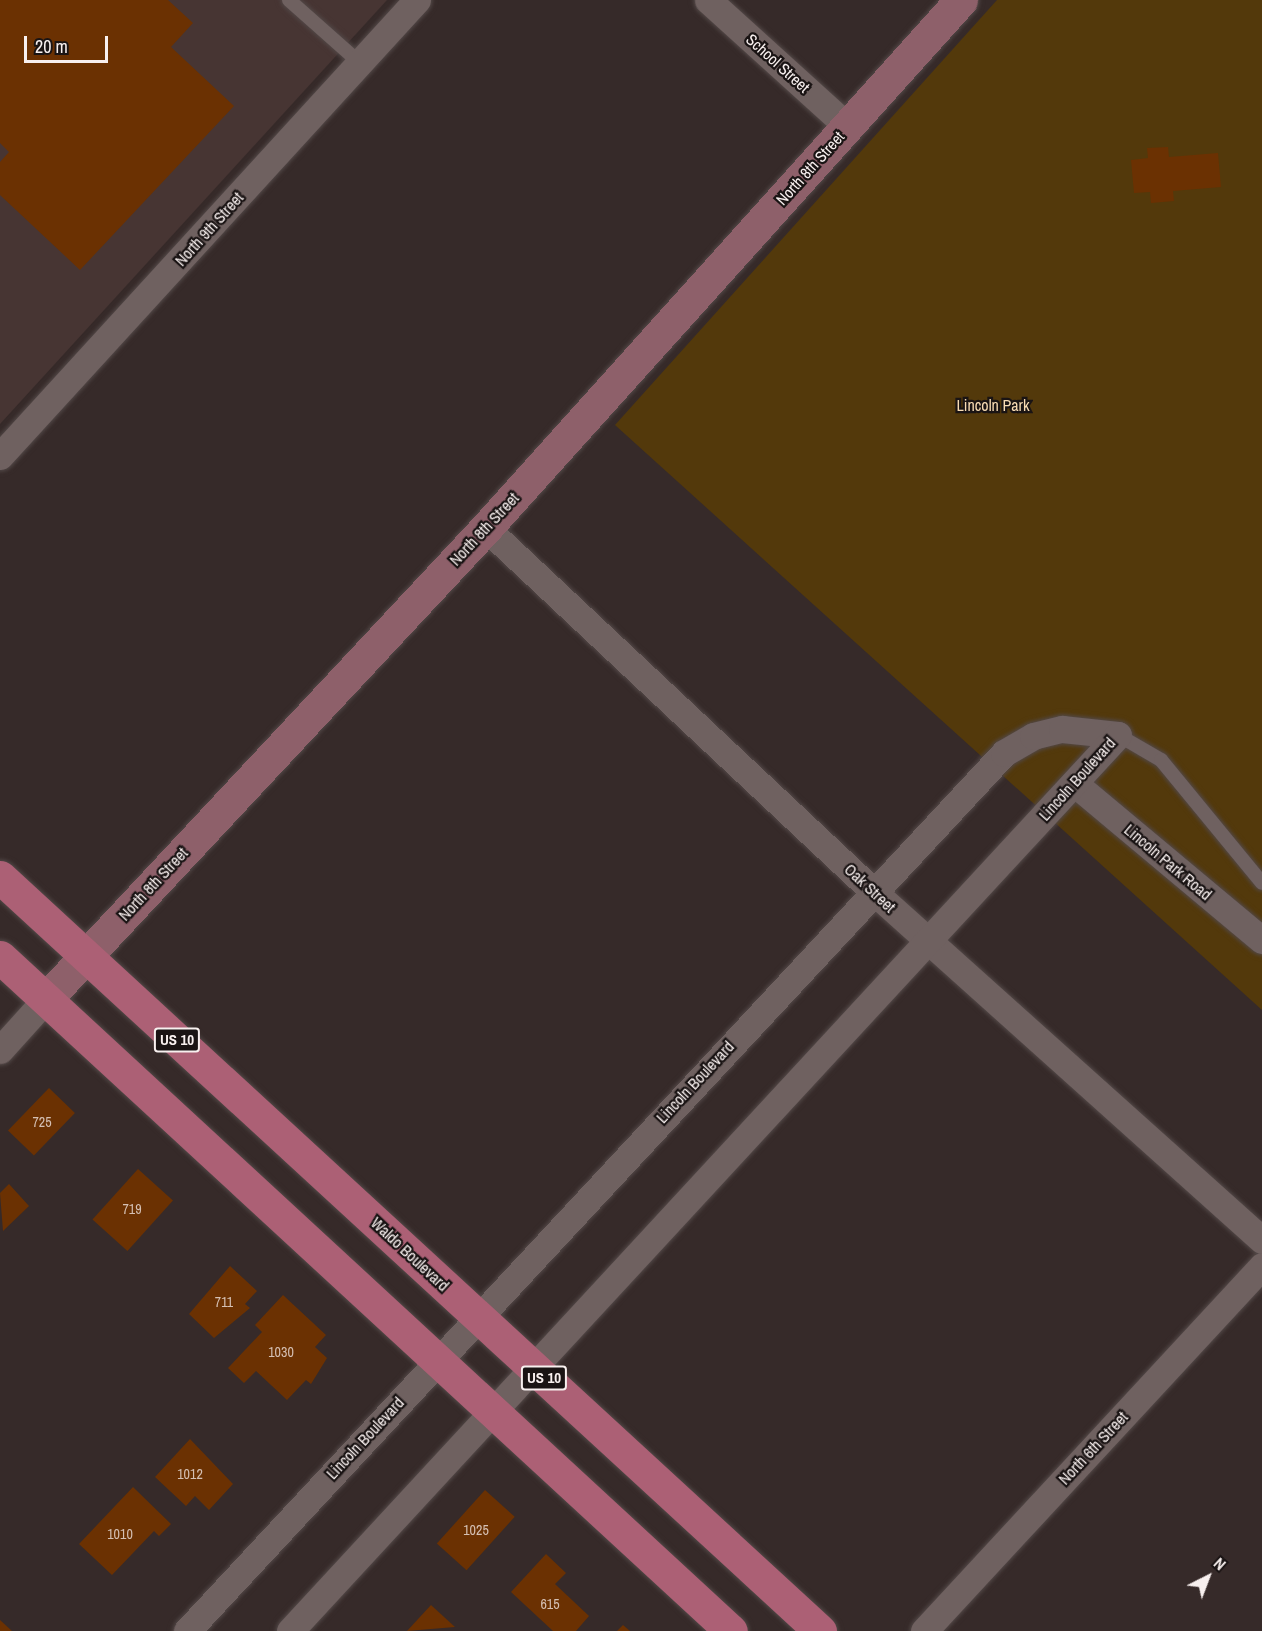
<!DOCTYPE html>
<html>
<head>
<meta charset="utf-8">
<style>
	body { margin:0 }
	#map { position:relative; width:1262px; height:1631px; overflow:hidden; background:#362a29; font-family:"Archivo Narrow",sans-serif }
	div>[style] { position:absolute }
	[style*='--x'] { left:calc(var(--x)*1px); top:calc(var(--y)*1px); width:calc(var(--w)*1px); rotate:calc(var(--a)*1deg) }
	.built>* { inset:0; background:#473533 }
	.green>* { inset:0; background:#53390b }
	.building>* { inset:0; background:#6b3102; transform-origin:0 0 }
	.roads { filter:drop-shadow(0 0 2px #524847) drop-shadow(0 0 2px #524847) }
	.lane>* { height:14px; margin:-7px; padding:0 7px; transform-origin:7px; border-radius:7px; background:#6f6160 }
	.street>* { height:27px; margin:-13.5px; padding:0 13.5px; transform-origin:13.5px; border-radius:13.5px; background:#6f6160 }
	.secondary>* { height:33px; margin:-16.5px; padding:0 16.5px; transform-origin:16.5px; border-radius:16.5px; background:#8e606a }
	.primary>* { height:33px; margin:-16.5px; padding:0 16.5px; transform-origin:16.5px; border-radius:16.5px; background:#ac6075 }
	span { translate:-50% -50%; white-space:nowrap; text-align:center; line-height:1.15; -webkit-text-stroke:4.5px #1a1414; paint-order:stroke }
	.number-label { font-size:14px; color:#d5c0b4 }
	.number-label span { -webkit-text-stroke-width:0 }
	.shield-label span { padding:2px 4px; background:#1a1414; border:2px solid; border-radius:4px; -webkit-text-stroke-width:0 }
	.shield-label { font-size:15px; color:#f8f0ef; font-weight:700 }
	.street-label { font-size:16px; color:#f8f0ef }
	.park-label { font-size:16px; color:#f9dcb4 }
	.north { position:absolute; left:1178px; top:1547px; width:60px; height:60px; -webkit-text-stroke:4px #1a1414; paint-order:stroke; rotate:42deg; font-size:16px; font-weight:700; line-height:24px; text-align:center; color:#f8f0ef }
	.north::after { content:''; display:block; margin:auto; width:21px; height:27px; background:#f8f0ef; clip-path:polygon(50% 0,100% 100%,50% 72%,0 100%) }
	.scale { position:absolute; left:24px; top:36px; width:84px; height:27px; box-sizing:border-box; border:3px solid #f8f0ef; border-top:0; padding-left:8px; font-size:18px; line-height:21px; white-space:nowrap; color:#f8f0ef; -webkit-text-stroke:4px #1a1414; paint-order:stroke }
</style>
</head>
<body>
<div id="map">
	<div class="built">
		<div style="clip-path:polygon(0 0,387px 0,0 424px)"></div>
	</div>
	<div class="green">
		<div style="clip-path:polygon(997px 0,1262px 0,1262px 1010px,615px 425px)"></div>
	</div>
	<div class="building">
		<div style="clip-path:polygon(0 0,168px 0,193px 23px,171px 47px,234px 106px,80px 270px,0 195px,0 162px,9px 152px,0 143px)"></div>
		<div style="clip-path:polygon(1168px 147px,1169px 157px,1218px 153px,1221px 187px,1173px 191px,1174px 201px,1151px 203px,1150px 192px,1134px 193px,1131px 160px,1148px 158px,1147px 148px)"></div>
		<div style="left:49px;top:1088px;width:36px;height:59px;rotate:44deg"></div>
		<div style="left:138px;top:1169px;width:47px;height:68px;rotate:42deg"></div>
		<div style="clip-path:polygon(9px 1184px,29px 1206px,3px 1231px,0 1193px)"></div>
		<div style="clip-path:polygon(230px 1266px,257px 1291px,245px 1304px,250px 1308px,214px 1338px,189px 1314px)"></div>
		<div style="clip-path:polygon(283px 1295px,326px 1335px,315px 1347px,327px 1358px,311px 1384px,306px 1380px,287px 1400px,256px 1371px,244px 1383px,228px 1368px,262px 1332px,255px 1325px)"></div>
		<div style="clip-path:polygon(190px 1439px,233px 1484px,209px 1510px,195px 1496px,186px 1506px,155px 1477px)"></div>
		<div style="clip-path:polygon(133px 1487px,171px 1524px,159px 1536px,154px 1531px,112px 1575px,79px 1544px)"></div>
		<div style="left:485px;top:1490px;width:40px;height:72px;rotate:42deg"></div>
		<div style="clip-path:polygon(546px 1554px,566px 1573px,555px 1584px,589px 1616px,576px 1631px,553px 1631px,511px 1592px)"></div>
		<div style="clip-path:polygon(431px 1605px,455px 1627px,407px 1631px)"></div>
		<div style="clip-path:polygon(0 1620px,12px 1631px,0 1631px)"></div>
		<div style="clip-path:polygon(623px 1625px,630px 1631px,617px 1631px)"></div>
	</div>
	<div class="roads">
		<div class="lane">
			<div style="--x:289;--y:0;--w:95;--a:41.6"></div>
			<div style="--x:1118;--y:735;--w:50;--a:30.2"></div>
			<div style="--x:1161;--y:760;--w:159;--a:50.6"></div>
		</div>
		<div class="street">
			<div style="--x:708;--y:0;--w:188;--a:42.2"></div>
			<div style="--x:0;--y:456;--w:618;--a:-47.56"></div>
			<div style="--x:486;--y:528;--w:532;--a:43.17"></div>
			<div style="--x:874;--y:892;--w:521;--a:41.89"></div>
			<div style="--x:1074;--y:783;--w:245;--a:39.9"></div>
			<div style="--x:0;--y:1050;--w:69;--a:-48"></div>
			<div style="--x:187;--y:1631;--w:1199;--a:-47.06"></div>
			<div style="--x:1004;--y:753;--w:34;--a:-30"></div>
			<div style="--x:1033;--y:736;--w:30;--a:-14"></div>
			<div style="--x:1062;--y:729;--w:56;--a:6.1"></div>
			<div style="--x:290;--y:1631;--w:1220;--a:-47.26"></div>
			<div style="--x:924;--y:1631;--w:497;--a:-47.2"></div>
		</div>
		<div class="secondary">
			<div style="--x:46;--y:999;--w:645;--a:-46.95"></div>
			<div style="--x:486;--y:528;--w:710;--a:-48.02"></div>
		</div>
		<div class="primary">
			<div style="--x:0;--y:877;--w:1114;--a:42.6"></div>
			<div style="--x:0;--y:957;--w:994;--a:42.68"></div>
		</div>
	</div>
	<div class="number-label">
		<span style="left:42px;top:1122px">725</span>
		<span style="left:132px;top:1209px">719</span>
		<span style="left:224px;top:1302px">711</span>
		<span style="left:281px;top:1352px">1030</span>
		<span style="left:190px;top:1474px">1012</span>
		<span style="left:476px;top:1530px">1025</span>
		<span style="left:120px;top:1534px">1010</span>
		<span style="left:550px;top:1604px">615</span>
	</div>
	<div class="shield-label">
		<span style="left:177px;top:1040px">US 10</span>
		<span style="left:544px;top:1378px">US 10</span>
	</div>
	<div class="street-label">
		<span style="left:778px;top:63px;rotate:42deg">School Street</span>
		<span style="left:810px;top:168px;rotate:-48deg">North 8th Street</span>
		<span style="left:209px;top:229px;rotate:-48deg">North 9th Street</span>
		<span style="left:484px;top:529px;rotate:-47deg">North 8th Street</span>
		<span style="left:1077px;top:779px;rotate:-48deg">Lincoln Boulevard</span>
		<span style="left:1168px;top:862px;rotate:40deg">Lincoln Park Road</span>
		<span style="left:153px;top:884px;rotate:-47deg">North 8th Street</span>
		<span style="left:870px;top:888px;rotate:43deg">Oak Street</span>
		<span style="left:695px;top:1082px;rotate:-47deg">Lincoln Boulevard</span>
		<span style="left:410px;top:1254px;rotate:43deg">Waldo Boulevard</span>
		<span style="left:365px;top:1438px;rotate:-47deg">Lincoln Boulevard</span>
		<span style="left:1093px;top:1448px;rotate:-47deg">North 6th Street</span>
	</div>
	<div class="park-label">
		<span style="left:993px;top:405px">Lincoln Park</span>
	</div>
	<div class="north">N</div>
	<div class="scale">20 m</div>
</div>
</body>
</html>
